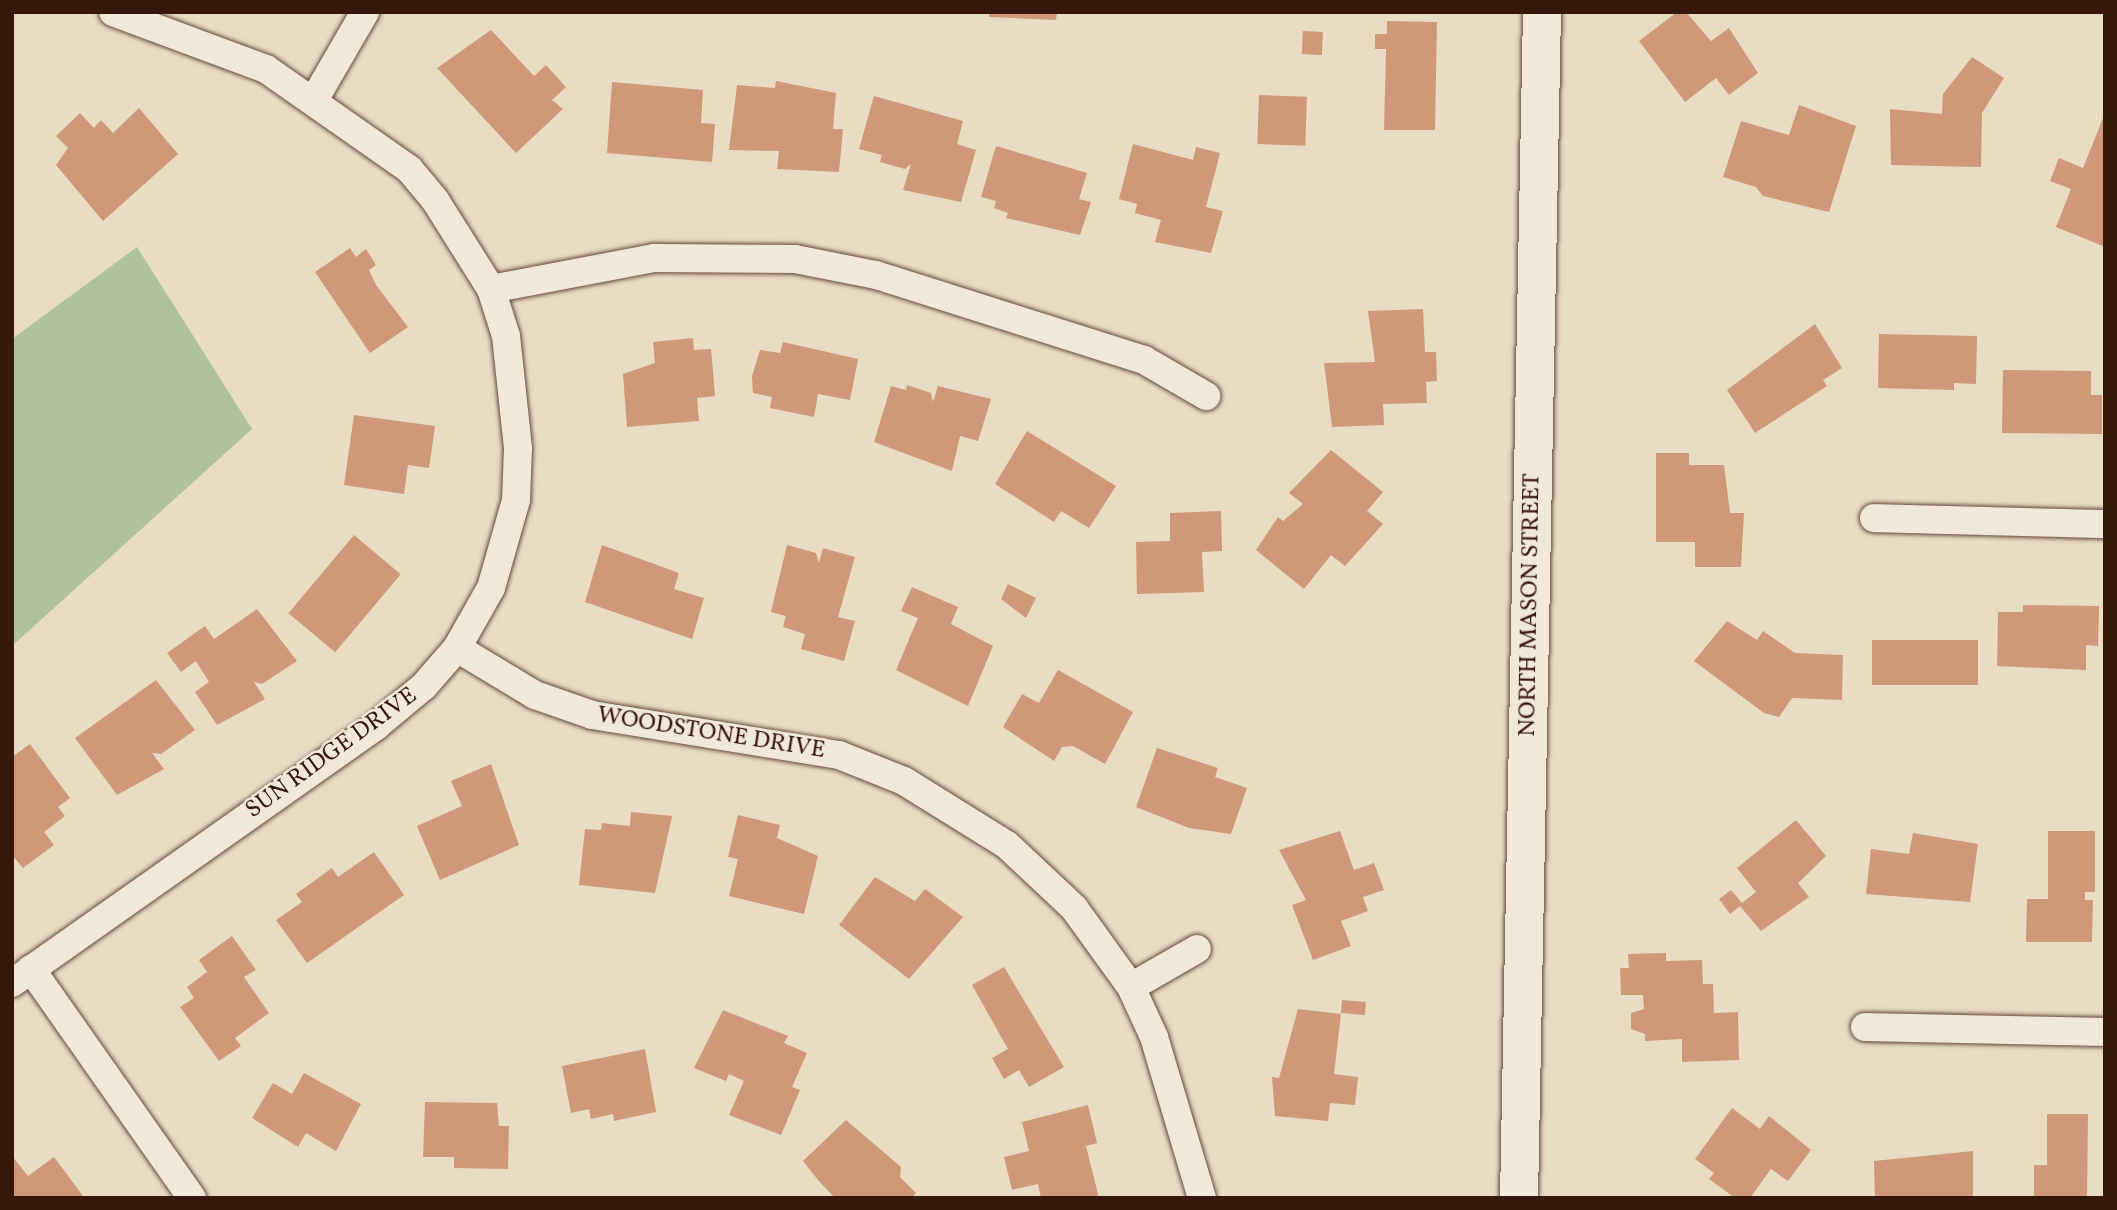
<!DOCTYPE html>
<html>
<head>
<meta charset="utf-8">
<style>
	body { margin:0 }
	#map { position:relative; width:2117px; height:1210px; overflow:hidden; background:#e8ddc3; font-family:Vollkorn,serif }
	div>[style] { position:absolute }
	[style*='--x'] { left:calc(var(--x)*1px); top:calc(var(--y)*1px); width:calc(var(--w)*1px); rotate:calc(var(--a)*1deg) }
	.green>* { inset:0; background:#afc299 }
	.building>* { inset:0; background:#ce9879; transform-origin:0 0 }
	.roads { filter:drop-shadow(0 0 2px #644839) drop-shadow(0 0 2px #644839) }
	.street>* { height:28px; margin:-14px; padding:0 14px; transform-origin:14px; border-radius:14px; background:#f0e9d8 }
	.secondary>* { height:38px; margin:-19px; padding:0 19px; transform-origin:19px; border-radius:19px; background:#f0e9d8 }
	span { translate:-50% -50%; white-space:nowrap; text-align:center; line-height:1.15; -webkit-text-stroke:5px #f0e9d8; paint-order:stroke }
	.street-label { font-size:24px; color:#38170b }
	.frame { position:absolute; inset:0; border:14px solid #38170b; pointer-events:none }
</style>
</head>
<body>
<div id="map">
	<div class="green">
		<div style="clip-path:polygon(137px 247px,252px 429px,12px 646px,12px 339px)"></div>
	</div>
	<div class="building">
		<div style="clip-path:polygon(989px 12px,1057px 12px,1056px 20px,989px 17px)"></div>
		<div style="clip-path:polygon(1677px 12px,1686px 12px,1711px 41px,1729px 28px,1758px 73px,1729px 95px,1716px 78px,1685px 102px,1639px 41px)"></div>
		<div style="clip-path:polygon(1387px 21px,1437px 22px,1435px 130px,1384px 130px,1386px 49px,1375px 49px,1375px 34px,1387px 34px)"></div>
		<div style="clip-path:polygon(491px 30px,534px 76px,546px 65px,566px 87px,552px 100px,563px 109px,516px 153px,437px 68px)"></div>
		<div style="left:1303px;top:31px;width:20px;height:23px;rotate:3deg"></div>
		<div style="clip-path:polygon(1972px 57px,2004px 78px,1982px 113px,1981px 167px,1891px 165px,1890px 109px,1942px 114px,1943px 94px)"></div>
		<div style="clip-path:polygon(776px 81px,836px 93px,833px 129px,843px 129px,839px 172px,777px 169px,779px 151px,729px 150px,737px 85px,775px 88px)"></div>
		<div style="clip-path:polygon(612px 82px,703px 90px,701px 123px,715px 124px,712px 162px,607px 153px)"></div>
		<div style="left:1259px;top:95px;width:48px;height:49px;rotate:2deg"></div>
		<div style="clip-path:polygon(874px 96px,963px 121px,957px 144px,976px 150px,961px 202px,903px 190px,911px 164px,905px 169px,880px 162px,882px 155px,859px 149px)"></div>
		<div style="clip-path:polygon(1799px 105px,1856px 126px,1829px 212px,1763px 196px,1756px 187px,1723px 177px,1741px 121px,1789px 135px)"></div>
		<div style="clip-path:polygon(139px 108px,178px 154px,103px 221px,56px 165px,68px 148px,56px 136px,80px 113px,94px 128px,101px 120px,113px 133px)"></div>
		<div style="clip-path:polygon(2105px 113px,2105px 240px,2103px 246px,2056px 227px,2071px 189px,2050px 181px,2059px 158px,2083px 168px)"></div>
		<div style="clip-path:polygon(1133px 144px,1193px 160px,1196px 147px,1220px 153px,1206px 207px,1223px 211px,1211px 253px,1155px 242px,1161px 220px,1135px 213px,1137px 204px,1119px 199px)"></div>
		<div style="clip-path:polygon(996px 146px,1087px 173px,1079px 199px,1091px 202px,1080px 235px,1006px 218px,1008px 213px,994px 208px,996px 201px,981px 197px)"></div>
		<div style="clip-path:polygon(350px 248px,356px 257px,366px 249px,376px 265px,369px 270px,376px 285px,408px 327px,370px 353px,315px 272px)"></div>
		<div style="clip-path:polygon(1423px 309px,1425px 352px,1436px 352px,1437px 381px,1426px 382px,1427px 403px,1383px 404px,1384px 425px,1332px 427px,1324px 363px,1375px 362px,1368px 311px)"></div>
		<div style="clip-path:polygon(1815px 324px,1842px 368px,1823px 380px,1827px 386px,1755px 433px,1727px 390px)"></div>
		<div style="clip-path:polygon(1879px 334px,1977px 336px,1976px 384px,1954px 383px,1954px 390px,1878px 388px)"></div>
		<div style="clip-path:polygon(693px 338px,694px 350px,711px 349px,715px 396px,697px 398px,699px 421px,627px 427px,623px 374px,655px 363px,653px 342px)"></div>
		<div style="clip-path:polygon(783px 342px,858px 359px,850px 400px,818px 394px,814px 417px,770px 408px,772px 397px,753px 393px,752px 376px,760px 350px,780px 353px)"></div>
		<div style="clip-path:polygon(2003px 370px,2091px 371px,2091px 395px,2102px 395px,2102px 434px,2002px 433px)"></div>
		<div style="clip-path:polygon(907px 385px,931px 393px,933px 402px,938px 386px,991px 399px,978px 441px,960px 436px,952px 471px,874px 442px,891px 386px,906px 390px)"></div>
		<div style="clip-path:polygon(354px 415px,435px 426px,429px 468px,408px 465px,404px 494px,344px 485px)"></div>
		<div style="clip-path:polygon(1027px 431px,1116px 486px,1089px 528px,1061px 511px,1054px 522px,995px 484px)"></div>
		<div style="clip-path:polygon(1331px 450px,1383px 492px,1367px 511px,1383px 524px,1345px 566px,1331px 555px,1304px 589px,1256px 550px,1278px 517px,1283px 521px,1303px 504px,1289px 493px)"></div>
		<div style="clip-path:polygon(1656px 453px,1689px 453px,1689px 465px,1724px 465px,1730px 513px,1744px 513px,1741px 567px,1695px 567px,1695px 542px,1656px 542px)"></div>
		<div style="clip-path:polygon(1221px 511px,1222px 551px,1202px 552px,1204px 592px,1137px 594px,1136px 542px,1170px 541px,1170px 513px)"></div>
		<div style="left:354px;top:535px;width:61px;height:102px;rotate:40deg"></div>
		<div style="clip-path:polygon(602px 545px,679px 573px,674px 589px,704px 598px,692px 639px,585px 602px)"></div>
		<div style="clip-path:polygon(787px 545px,816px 553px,819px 563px,823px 548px,855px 557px,838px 617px,855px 621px,844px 661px,801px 649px,805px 634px,783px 627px,786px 616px,771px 612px)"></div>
		<div style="clip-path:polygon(1008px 584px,1036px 598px,1026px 618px,1001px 599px)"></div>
		<div style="clip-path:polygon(912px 587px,958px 607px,951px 624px,993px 646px,968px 706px,896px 670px,918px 618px,901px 611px)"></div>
		<div style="clip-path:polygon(2023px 605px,2099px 606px,2098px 646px,2086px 645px,2086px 670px,1997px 666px,1998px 612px,2023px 612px)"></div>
		<div style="clip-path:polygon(257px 609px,297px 661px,262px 684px,254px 682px,265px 699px,217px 725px,195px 692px,209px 682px,196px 661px,181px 672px,167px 653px,205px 626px,214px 639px)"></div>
		<div style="clip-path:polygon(1727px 621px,1757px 640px,1763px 631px,1795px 653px,1843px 655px,1842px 700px,1792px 698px,1779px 717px,1764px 713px,1694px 661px)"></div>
		<div style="left:1978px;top:640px;width:45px;height:106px;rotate:90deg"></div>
		<div style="clip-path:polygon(1058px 670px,1133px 712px,1105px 764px,1073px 746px,1062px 747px,1054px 761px,1003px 727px,1022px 694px,1039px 703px)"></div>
		<div style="clip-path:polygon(156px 680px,195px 730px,161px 754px,152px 753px,164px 769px,117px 795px,75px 738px)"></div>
		<div style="clip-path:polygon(30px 744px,70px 798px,58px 807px,65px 816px,44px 832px,54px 845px,23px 868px,12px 855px,12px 757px)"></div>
		<div style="clip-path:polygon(1157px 748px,1218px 768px,1215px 777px,1247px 788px,1231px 834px,1189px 828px,1136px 807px)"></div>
		<div style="clip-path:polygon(491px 764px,519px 845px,440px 880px,417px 826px,462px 806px,451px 781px)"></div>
		<div style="clip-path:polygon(631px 812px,672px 816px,655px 893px,579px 885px,585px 829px,601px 830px,602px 823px,630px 826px)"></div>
		<div style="clip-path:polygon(738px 815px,780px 825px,777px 838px,818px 856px,804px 914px,729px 896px,738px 859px,728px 857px)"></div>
		<div style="clip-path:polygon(1796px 820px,1826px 856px,1798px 883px,1809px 897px,1761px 931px,1740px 906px,1730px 914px,1719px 899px,1731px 890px,1742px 903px,1756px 892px,1737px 868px)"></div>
		<div style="clip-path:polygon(1340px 831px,1354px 870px,1374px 863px,1384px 890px,1363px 897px,1368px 911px,1341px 921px,1351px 946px,1313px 960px,1292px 905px,1306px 900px,1279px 850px)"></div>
		<div style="clip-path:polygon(2048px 831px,2095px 831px,2095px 892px,2085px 892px,2085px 900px,2093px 900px,2092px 942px,2026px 942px,2027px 899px,2048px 899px)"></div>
		<div style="clip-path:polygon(1913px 833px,1978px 844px,1970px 902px,1866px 894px,1871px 849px,1909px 854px)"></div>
		<div style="clip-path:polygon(374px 852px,404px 895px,307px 963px,276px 920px,302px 902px,296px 894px,332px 868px,338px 877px)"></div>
		<div style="clip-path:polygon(875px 877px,915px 901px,925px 889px,963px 917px,909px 979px,839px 925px)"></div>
		<div style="clip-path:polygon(232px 936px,256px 970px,244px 977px,269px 1013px,235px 1038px,241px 1046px,219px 1061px,180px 1007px,194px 998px,187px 987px,207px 972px,199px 960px)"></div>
		<div style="clip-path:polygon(1666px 953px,1666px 961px,1702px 960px,1703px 984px,1713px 984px,1714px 1013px,1738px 1012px,1739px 1060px,1682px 1062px,1682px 1039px,1645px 1041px,1645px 1034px,1631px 1029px,1631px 1013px,1644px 1009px,1643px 995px,1621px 995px,1620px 968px,1629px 968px,1628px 954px)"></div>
		<div style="clip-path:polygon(1004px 967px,1064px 1067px,1029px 1087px,1019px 1070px,1004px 1079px,992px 1058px,1008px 1049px,972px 985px)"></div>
		<div style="left:1342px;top:1000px;width:24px;height:13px;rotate:5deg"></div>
		<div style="clip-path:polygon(1298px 1009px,1341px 1014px,1334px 1074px,1358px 1077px,1355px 1105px,1330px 1103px,1328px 1121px,1275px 1116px,1272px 1077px,1279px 1078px)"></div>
		<div style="clip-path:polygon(723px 1010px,788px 1036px,784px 1043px,807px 1053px,792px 1087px,800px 1090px,781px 1135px,729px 1115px,744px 1081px,729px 1074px,726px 1081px,694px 1068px)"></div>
		<div style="clip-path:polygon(645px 1049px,656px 1112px,614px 1121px,613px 1114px,591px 1119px,589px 1109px,571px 1113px,562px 1066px)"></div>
		<div style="clip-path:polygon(304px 1073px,361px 1104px,336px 1151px,306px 1133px,298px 1147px,252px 1118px,273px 1083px,292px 1094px)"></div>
		<div style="clip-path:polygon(425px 1102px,497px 1103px,499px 1126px,509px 1126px,508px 1169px,454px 1168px,454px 1157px,423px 1157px)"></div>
		<div style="clip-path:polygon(1088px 1105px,1097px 1143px,1086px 1146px,1099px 1198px,1041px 1198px,1038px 1184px,1012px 1190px,1004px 1157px,1029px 1151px,1022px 1122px)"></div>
		<div style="clip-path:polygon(1732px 1108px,1760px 1129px,1769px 1116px,1811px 1150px,1788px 1181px,1771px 1169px,1750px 1198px,1735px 1198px,1709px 1179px,1714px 1173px,1695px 1159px)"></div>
		<div style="clip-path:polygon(2047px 1114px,2088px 1114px,2087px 1198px,2034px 1198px,2034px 1165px,2047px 1165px)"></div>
		<div style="clip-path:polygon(846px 1120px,901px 1167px,900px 1177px,916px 1193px,912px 1198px,835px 1198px,818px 1180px,803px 1161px)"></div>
		<div style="clip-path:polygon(1973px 1151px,1973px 1198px,1875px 1198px,1874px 1161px)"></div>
		<div style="clip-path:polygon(12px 1156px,28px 1176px,54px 1157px,83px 1196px,12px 1198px)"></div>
	</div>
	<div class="roads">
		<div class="street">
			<div style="--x:314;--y:100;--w:102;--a:-59.9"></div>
			<div style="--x:491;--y:289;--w:166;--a:-10.8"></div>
			<div style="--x:654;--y:258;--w:141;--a:0.4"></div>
			<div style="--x:795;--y:259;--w:83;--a:11.2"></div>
			<div style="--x:876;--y:275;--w:281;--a:17.6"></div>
			<div style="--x:1144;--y:360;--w:72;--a:30.1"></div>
			<div style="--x:1874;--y:518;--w:231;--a:1.5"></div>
			<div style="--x:457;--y:648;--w:91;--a:31.1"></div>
			<div style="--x:535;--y:695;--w:60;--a:19.3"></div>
			<div style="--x:592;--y:715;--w:250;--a:9.2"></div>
			<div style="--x:839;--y:755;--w:70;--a:21.8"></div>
			<div style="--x:904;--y:781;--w:121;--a:31.9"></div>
			<div style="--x:1007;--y:845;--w:92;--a:43.2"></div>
			<div style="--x:1074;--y:908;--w:97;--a:54.2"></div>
			<div style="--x:1131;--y:987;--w:55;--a:65.3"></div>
			<div style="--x:1154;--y:1037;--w:168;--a:73.4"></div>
			<div style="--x:31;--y:969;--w:280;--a:54.9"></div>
			<div style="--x:12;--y:983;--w:446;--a:-35.2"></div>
			<div style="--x:376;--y:726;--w:62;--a:-39.8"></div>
			<div style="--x:424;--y:686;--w:50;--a:-49"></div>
			<div style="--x:457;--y:648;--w:69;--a:-60.5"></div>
			<div style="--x:491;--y:588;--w:91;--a:-74.1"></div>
			<div style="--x:516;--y:500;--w:52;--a:-87.8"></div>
			<div style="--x:518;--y:448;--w:113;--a:-96.1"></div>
			<div style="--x:506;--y:336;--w:49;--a:-107.7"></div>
			<div style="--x:491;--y:289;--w:105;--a:-122.2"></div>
			<div style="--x:435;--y:200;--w:40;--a:-130"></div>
			<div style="--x:409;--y:169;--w:174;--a:-145"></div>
			<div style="--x:266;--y:69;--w:163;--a:-159.6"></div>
			<div style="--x:1131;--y:987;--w:76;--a:-29.9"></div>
			<div style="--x:1865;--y:1027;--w:240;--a:1.2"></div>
		</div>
		<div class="secondary">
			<div style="--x:1519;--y:1198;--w:1186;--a:-88.89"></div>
		</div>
	</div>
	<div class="street-label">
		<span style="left:1531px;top:605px;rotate:-89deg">NORTH MASON STREET</span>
		<span style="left:711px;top:734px;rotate:9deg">WOODSTONE DRIVE</span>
		<span style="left:332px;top:754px;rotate:-36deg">SUN RIDGE DRIVE</span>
	</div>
	<div class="frame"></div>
</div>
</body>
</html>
